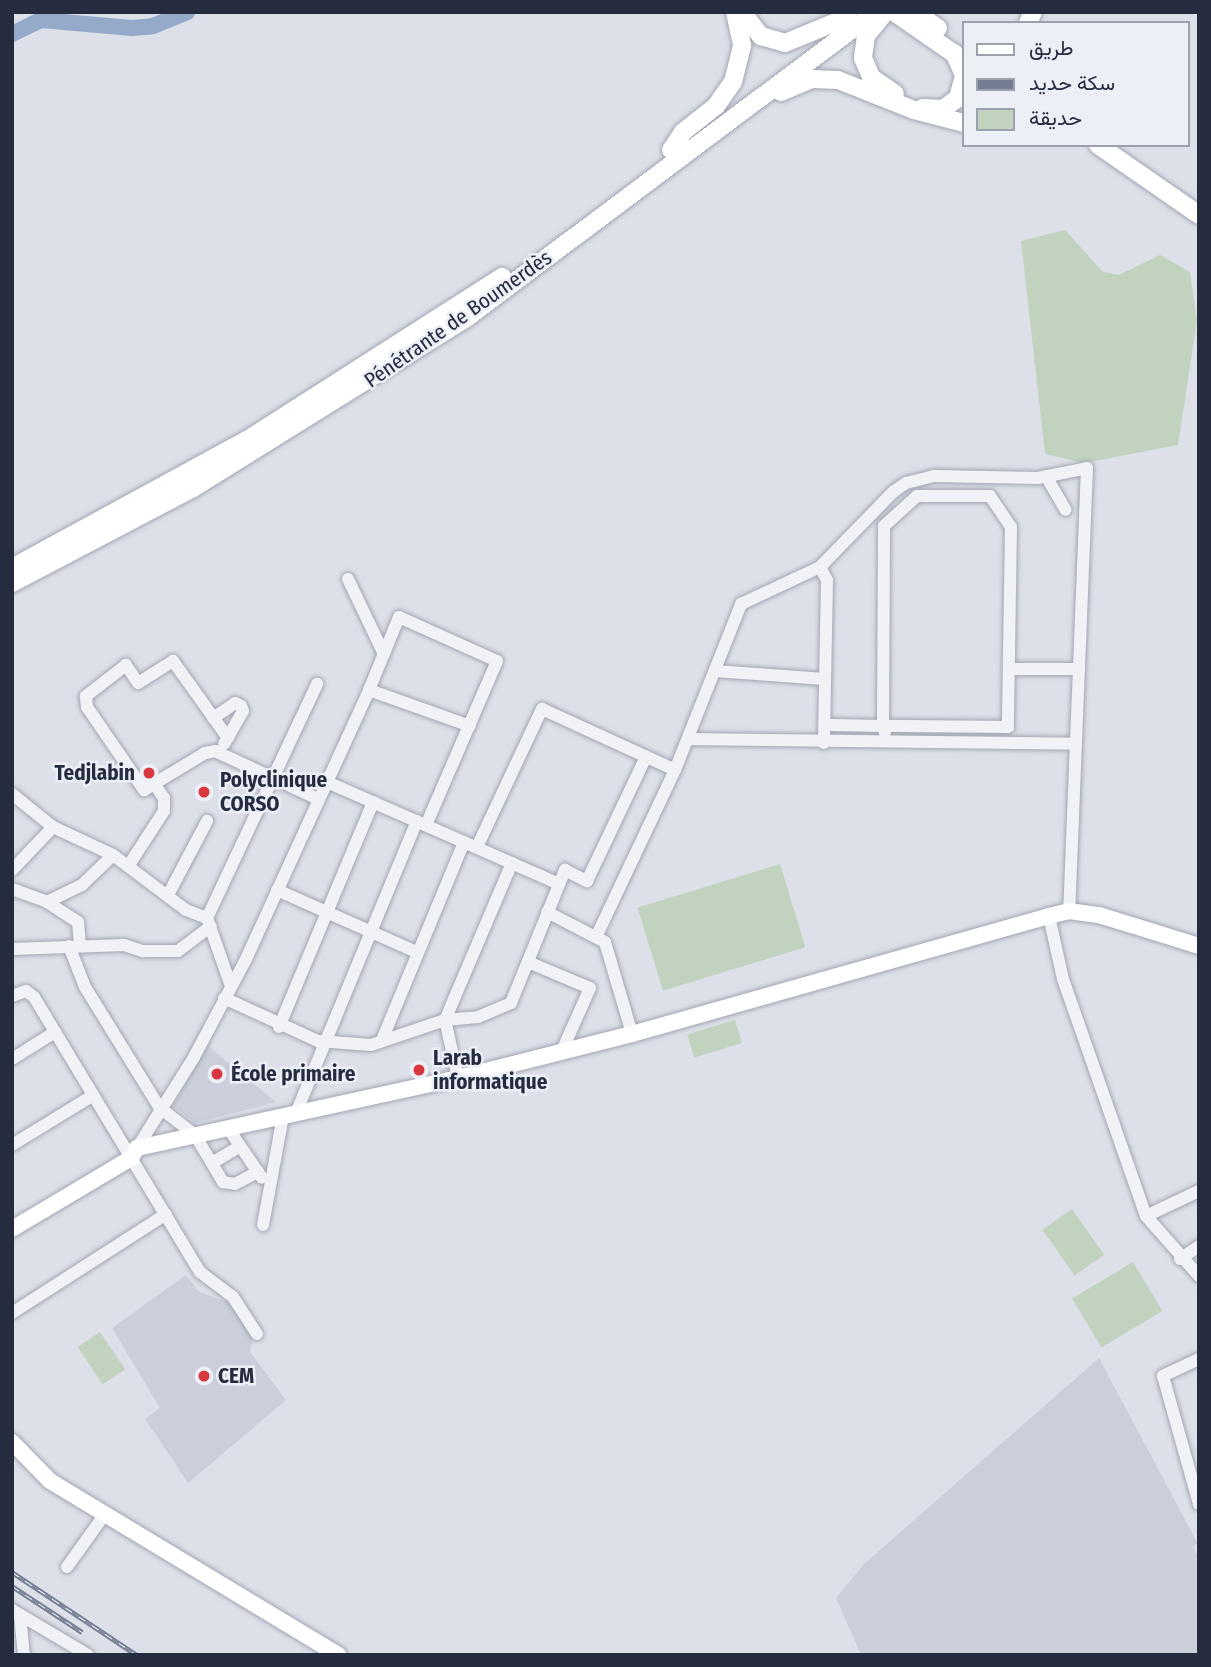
<!DOCTYPE html>
<html>
<head>
<meta charset="utf-8">
<style>
	body { margin:0 }
	#map { position:relative; width:1211px; height:1667px; overflow:hidden; background:#dde0e8; font-family:"Fira Sans Condensed",Vazirmatn,sans-serif }
	div>[style] { position:absolute }
	[style*='--x'] { left:calc(var(--x)*1px); top:calc(var(--y)*1px); width:calc(var(--w)*1px); rotate:calc(var(--a)*1deg) }
	.built>* { inset:0; background:#cbcfda }
	.green>* { inset:0; background:#c1d3be; transform-origin:0 0 }
	.river>* { height:16px; margin:-8px; padding:0 8px; transform-origin:8px; border-radius:8px; background:#95aacb }
	.roads { filter:drop-shadow(0 0 2px #a2a6b2) drop-shadow(0 0 2px #a2a6b2) }
	.minor>* { height:12px; margin:-6px; padding:0 6px; transform-origin:6px; border-radius:6px; background:#f0f2f6 }
	.major>* { height:16px; margin:-8px; padding:0 8px; transform-origin:8px; border-radius:8px; background:#fff }
	.highway>* { height:18px; margin:-9px; padding:0 9px; transform-origin:9px; border-radius:9px; background:#fff }
	.rail>* { height:5px; margin-top:-2.5px; transform-origin:0; background:repeating-linear-gradient(90deg,#edeff6 0 8px,#757d93 0 16px); box-sizing:border-box; border-block:2px solid #757d93 }
	.dots>* { width:19px; height:19px; translate:-50% -50%; box-sizing:border-box; border:4px solid #edeff6; border-radius:50% }
	span { translate:-50% -50%; white-space:nowrap; text-align:center; line-height:1.15; -webkit-text-stroke:5px #edeff6; paint-order:stroke }
	.street-label { font-size:21px; color:#252c40 }
	.poi-label { font-size:21px; color:#252c40; font-weight:700 }
	.right { translate:-100% -50%; text-align:right }
	.left { translate:0 -50%; text-align:left }
	.frame { position:absolute; inset:0; border:14px solid #252c40; pointer-events:none }
	.legend { position:absolute; left:962px; top:21px; width:228px; height:126px; box-sizing:border-box; background:#edeff6; border:2px solid #9da1ad; margin:0; padding:9px 12px; list-style:none; font-size:21px; color:#252c40 }
	.legend li { display:flex; align-items:center; gap:14px; height:35px }
	.legend b { width:35px; border:2px solid #9da1ad }
</style>
</head>
<body>
<div id="map">
	<div class="built">
		<div style="clip-path:polygon(208px 1046px,276px 1102px,195px 1123px,173px 1106px)"></div>
		<div style="clip-path:polygon(186px 1275px,199px 1292px,232px 1304px,253px 1337px,250px 1352px,286px 1400px,188px 1483px,145px 1419px,160px 1408px,112px 1328px)"></div>
		<div style="clip-path:polygon(1099px 1358px,1198px 1544px,1193px 1546px,1199px 1560px,1199px 1655px,861px 1655px,836px 1598px,864px 1564px)"></div>
	</div>
	<div class="green">
		<div style="clip-path:polygon(1065px 230px,1103px 272px,1119px 275px,1160px 255px,1190px 272px,1197px 320px,1178px 445px,1084px 463px,1045px 454px,1021px 241px)"></div>
		<div style="left:780px;top:864px;width:87px;height:149px;rotate:73deg"></div>
		<div style="left:735px;top:1020px;width:24px;height:50px;rotate:73deg"></div>
		<div style="left:1072px;top:1209px;width:56px;height:36px;rotate:55deg"></div>
		<div style="left:1133px;top:1262px;width:57px;height:71px;rotate:59deg"></div>
		<div style="left:100px;top:1332px;width:45px;height:27px;rotate:56deg"></div>
	</div>
	<div class="river">
		<div style="--x:12;--y:34;--w:32;--a:-26"></div>
		<div style="--x:41;--y:20;--w:91;--a:5"></div>
		<div style="--x:132;--y:28;--w:21;--a:-5"></div>
		<div style="--x:153;--y:26;--w:37;--a:-22"></div>
	</div>
	<div class="roads">
		<div class="minor">
			<div style="--x:1046;--y:476;--w:39;--a:60"></div>
			<div style="--x:917;--y:496;--w:73;--a:0"></div>
			<div style="--x:990;--y:496;--w:37;--a:56"></div>
			<div style="--x:1011;--y:527;--w:200;--a:90.9"></div>
			<div style="--x:1008;--y:727;--w:125;--a:-179.5"></div>
			<div style="--x:883;--y:726;--w:200;--a:-89.7"></div>
			<div style="--x:884;--y:526;--w:45;--a:-42.3"></div>
			<div style="--x:820;--y:567;--w:15;--a:62"></div>
			<div style="--x:827;--y:580;--w:163;--a:91.1"></div>
			<div style="--x:348;--y:579;--w:83;--a:64.4"></div>
			<div style="--x:1009;--y:669;--w:70;--a:0"></div>
			<div style="--x:715;--y:671;--w:110;--a:4.2"></div>
			<div style="--x:369;--y:690;--w:79;--a:-67.7"></div>
			<div style="--x:399;--y:617;--w:107;--a:24.2"></div>
			<div style="--x:497;--y:661;--w:179;--a:113.4"></div>
			<div style="--x:213;--y:718;--w:27;--a:-34"></div>
			<div style="--x:235;--y:703;--w:7;--a:27"></div>
			<div style="--x:241;--y:706;--w:5;--a:68"></div>
			<div style="--x:243;--y:711;--w:38;--a:120"></div>
			<div style="--x:831;--y:725;--w:52;--a:1.1"></div>
			<div style="--x:883;--y:726;--w:7;--a:74"></div>
			<div style="--x:228;--y:738;--w:95;--a:-125.5"></div>
			<div style="--x:173;--y:661;--w:41;--a:147.8"></div>
			<div style="--x:138;--y:683;--w:22;--a:-124"></div>
			<div style="--x:126;--y:665;--w:51;--a:142.2"></div>
			<div style="--x:86;--y:696;--w:11;--a:85"></div>
			<div style="--x:87;--y:707;--w:101;--a:55.5"></div>
			<div style="--x:144;--y:790;--w:71;--a:-31.2"></div>
			<div style="--x:205;--y:753;--w:10;--a:-11"></div>
			<div style="--x:215;--y:751;--w:114;--a:25"></div>
			<div style="--x:690;--y:739;--w:386;--a:0.7"></div>
			<div style="--x:675;--y:770;--w:179;--a:-68.3"></div>
			<div style="--x:741;--y:604;--w:87;--a:-25.1"></div>
			<div style="--x:820;--y:567;--w:105;--a:-45.8"></div>
			<div style="--x:893;--y:492;--w:16;--a:-35"></div>
			<div style="--x:906;--y:483;--w:29;--a:-14"></div>
			<div style="--x:934;--y:476;--w:104;--a:1.1"></div>
			<div style="--x:1038;--y:478;--w:50;--a:-11.5"></div>
			<div style="--x:1087;--y:468;--w:443;--a:92.3"></div>
			<div style="--x:327;--y:782;--w:253;--a:23.7"></div>
			<div style="--x:12;--y:794;--w:53;--a:38.8"></div>
			<div style="--x:53;--y:827;--w:66;--a:25"></div>
			<div style="--x:113;--y:855;--w:91;--a:37"></div>
			<div style="--x:186;--y:910;--w:22;--a:21"></div>
			<div style="--x:207;--y:918;--w:72;--a:70.6"></div>
			<div style="--x:477;--y:847;--w:153;--a:-64.8"></div>
			<div style="--x:542;--y:709;--w:146;--a:24.6"></div>
			<div style="--x:675;--y:770;--w:183;--a:115.3"></div>
			<div style="--x:129;--y:865;--w:64;--a:-57.1"></div>
			<div style="--x:164;--y:811;--w:13;--a:-90"></div>
			<div style="--x:164;--y:798;--w:16;--a:-125"></div>
			<div style="--x:12;--y:870;--w:59;--a:-46.4"></div>
			<div style="--x:12;--y:889;--w:37;--a:20"></div>
			<div style="--x:47;--y:902;--w:39;--a:-26"></div>
			<div style="--x:82;--y:885;--w:43;--a:-44.1"></div>
			<div style="--x:277;--y:890;--w:152;--a:24"></div>
			<div style="--x:168;--y:895;--w:84;--a:-62.2"></div>
			<div style="--x:47;--y:902;--w:37;--a:33"></div>
			<div style="--x:78;--y:922;--w:24;--a:85"></div>
			<div style="--x:547;--y:912;--w:65;--a:27.3"></div>
			<div style="--x:605;--y:942;--w:96;--a:73.6"></div>
			<div style="--x:1049;--y:916;--w:65;--a:77.5"></div>
			<div style="--x:1063;--y:979;--w:251;--a:70.7"></div>
			<div style="--x:1146;--y:1216;--w:59;--a:-25.3"></div>
			<div style="--x:207;--y:918;--w:259;--a:-64.8"></div>
			<div style="--x:69;--y:946;--w:44;--a:68.7"></div>
			<div style="--x:85;--y:987;--w:141;--a:58.3"></div>
			<div style="--x:159;--y:1107;--w:46;--a:37.9"></div>
			<div style="--x:195;--y:1135;--w:55;--a:59.2"></div>
			<div style="--x:223;--y:1182;--w:12;--a:9"></div>
			<div style="--x:235;--y:1184;--w:26;--a:-28"></div>
			<div style="--x:12;--y:949;--w:112;--a:-2"></div>
			<div style="--x:124;--y:945;--w:20;--a:18"></div>
			<div style="--x:143;--y:951;--w:35;--a:0"></div>
			<div style="--x:178;--y:951;--w:41;--a:-37.1"></div>
			<div style="--x:528;--y:962;--w:67;--a:22.8"></div>
			<div style="--x:590;--y:988;--w:69;--a:114"></div>
			<div style="--x:12;--y:996;--w:15;--a:-20"></div>
			<div style="--x:26;--y:991;--w:10;--a:37"></div>
			<div style="--x:34;--y:997;--w:321;--a:58.9"></div>
			<div style="--x:200;--y:1272;--w:41;--a:37.1"></div>
			<div style="--x:233;--y:1297;--w:44;--a:57"></div>
			<div style="--x:224;--y:998;--w:103;--a:24.6"></div>
			<div style="--x:318;--y:1041;--w:53;--a:4.3"></div>
			<div style="--x:371;--y:1045;--w:78;--a:-18.7"></div>
			<div style="--x:445;--y:1020;--w:33;--a:-5"></div>
			<div style="--x:478;--y:1017;--w:36;--a:-23"></div>
			<div style="--x:511;--y:1003;--w:144;--a:-67.9"></div>
			<div style="--x:565;--y:870;--w:25;--a:27"></div>
			<div style="--x:587;--y:881;--w:137;--a:-64.6"></div>
			<div style="--x:279;--y:1027;--w:244;--a:-67.3"></div>
			<div style="--x:382;--y:1040;--w:214;--a:-67.5"></div>
			<div style="--x:12;--y:1059;--w:51;--a:-32.1"></div>
			<div style="--x:458;--y:1078;--w:59;--a:-102.6"></div>
			<div style="--x:445;--y:1020;--w:171;--a:-66.9"></div>
			<div style="--x:296;--y:1113;--w:316;--a:-67.5"></div>
			<div style="--x:228;--y:1128;--w:60;--a:55.8"></div>
			<div style="--x:12;--y:1145;--w:94;--a:-31.5"></div>
			<div style="--x:137;--y:1148;--w:107;--a:-57.9"></div>
			<div style="--x:194;--y:1057;--w:111;--a:-62"></div>
			<div style="--x:246;--y:959;--w:296;--a:-65.4"></div>
			<div style="--x:369;--y:690;--w:107;--a:19.6"></div>
			<div style="--x:212;--y:1163;--w:31;--a:-31"></div>
			<div style="--x:1146;--y:1216;--w:80;--a:48.5"></div>
			<div style="--x:263;--y:1225;--w:111;--a:-79.6"></div>
			<div style="--x:1180;--y:1259;--w:23;--a:-34"></div>
			<div style="--x:12;--y:1313;--w:183;--a:-32.7"></div>
			<div style="--x:1199;--y:1359;--w:40;--a:155"></div>
			<div style="--x:1163;--y:1376;--w:133;--a:74.3"></div>
			<div style="--x:67;--y:1567;--w:65;--a:-54.4"></div>
			<div style="--x:12;--y:1610;--w:88;--a:30.6"></div>
			<div style="--x:20;--y:1615;--w:40;--a:84.3"></div>
		</div>
		<div class="major">
			<div style="--x:12;--y:1229;--w:139;--a:-30.8"></div>
			<div style="--x:131;--y:1158;--w:12;--a:-59"></div>
			<div style="--x:137;--y:1148;--w:329;--a:-12.3"></div>
			<div style="--x:458;--y:1078;--w:179;--a:-14.2"></div>
			<div style="--x:632;--y:1034;--w:433;--a:-15.8"></div>
			<div style="--x:1049;--y:916;--w:21;--a:-14"></div>
			<div style="--x:1069;--y:911;--w:30;--a:8"></div>
			<div style="--x:1099;--y:915;--w:105;--a:17.2"></div>
			<div style="--x:12;--y:1442;--w:54;--a:45.7"></div>
			<div style="--x:50;--y:1481;--w:337;--a:31.1"></div>
		</div>
		<div class="highway">
			<div style="--x:742;--y:12;--w:31;--a:52"></div>
			<div style="--x:761;--y:36;--w:25;--a:16"></div>
			<div style="--x:785;--y:43;--w:68;--a:-22.4"></div>
			<div style="--x:894;--y:12;--w:84;--a:34.8"></div>
			<div style="--x:915;--y:12;--w:28;--a:35"></div>
			<div style="--x:882;--y:16;--w:26;--a:129"></div>
			<div style="--x:866;--y:36;--w:22;--a:98"></div>
			<div style="--x:863;--y:58;--w:21;--a:67"></div>
			<div style="--x:871;--y:77;--w:29;--a:35"></div>
			<div style="--x:1028;--y:23;--w:12;--a:-66"></div>
			<div style="--x:781;--y:92;--w:34;--a:-23"></div>
			<div style="--x:812;--y:79;--w:26;--a:2"></div>
			<div style="--x:838;--y:80;--w:82;--a:21.5"></div>
			<div style="--x:914;--y:110;--w:52;--a:14.6"></div>
			<div style="--x:923;--y:108;--w:20;--a:3"></div>
			<div style="--x:943;--y:109;--w:19;--a:-36"></div>
			<div style="--x:958;--y:98;--w:24;--a:-75"></div>
			<div style="--x:964;--y:75;--w:24;--a:-114"></div>
			<div style="--x:1098;--y:145;--w:123;--a:34.7"></div>
			<div style="--x:671;--y:150;--w:22;--a:-56"></div>
			<div style="--x:683;--y:132;--w:42;--a:-38.2"></div>
			<div style="--x:716;--y:106;--w:29;--a:-55"></div>
			<div style="--x:733;--y:82;--w:38;--a:-76"></div>
			<div style="--x:742;--y:45;--w:34;--a:-102"></div>
			<div style="--x:12;--y:568;--w:268;--a:-28.6"></div>
			<div style="--x:247;--y:440;--w:303;--a:-32.6"></div>
			<div style="--x:12;--y:583;--w:204;--a:-27.7"></div>
			<div style="--x:193;--y:488;--w:325;--a:-31.9"></div>
			<div style="--x:469;--y:316;--w:507;--a:-36.82"></div>
		</div>
	</div>
	<div class="rail">
		<div style="--x:12;--y:1572;--w:150;--a:33.6"></div>
		<div style="--x:12;--y:1586;--w:84;--a:33.3"></div>
	</div>
	<div class="dots">
		<div style="left:149px;top:773px;background:#d8373f"></div>
		<div style="left:204px;top:792px;background:#d8373f"></div>
		<div style="left:419px;top:1070px;background:#d8373f"></div>
		<div style="left:217px;top:1074px;background:#d8373f"></div>
		<div style="left:204px;top:1376px;background:#d8373f"></div>
	</div>
	<div class="street-label">
		<span style="left:458px;top:319px;rotate:-35deg">Pénétrante de Boumerdès</span>
	</div>
	<div class="poi-label">
		<span class="right" style="left:135px;top:773px">Tedjlabin</span>
		<span class="left" style="left:220px;top:792px">Polyclinique<br>CORSO</span>
		<span class="left" style="left:433px;top:1070px">Larab<br>informatique</span>
		<span class="left" style="left:231px;top:1074px">École primaire</span>
		<span class="left" style="left:218px;top:1376px">CEM</span>
	</div>
	<div class="frame"></div>
	<ul class="legend">
	<li><b style="height:9px;background:#fff"></b>طريق</li>
	<li><b style="height:9px;background:#757d93"></b>سكة حديد</li>
	<li><b style="height:19px;background:#c1d3be"></b>حديقة</li>
	</ul>
</div>
</body>
</html>
